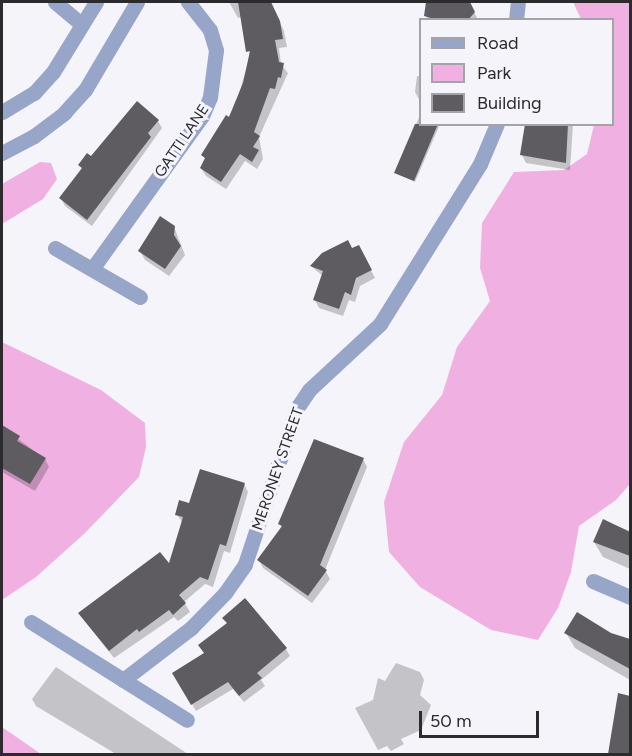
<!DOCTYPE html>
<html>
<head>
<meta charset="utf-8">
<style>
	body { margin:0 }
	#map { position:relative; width:632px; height:756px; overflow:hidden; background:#f4f4fa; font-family:Figtree,sans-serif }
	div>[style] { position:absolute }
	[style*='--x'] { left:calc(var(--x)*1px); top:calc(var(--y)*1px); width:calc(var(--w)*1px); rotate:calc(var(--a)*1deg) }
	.green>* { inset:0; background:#f0b1e2 }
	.shadow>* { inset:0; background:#0003 }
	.building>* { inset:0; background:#5f5c61 }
	.minor>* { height:15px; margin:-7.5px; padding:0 7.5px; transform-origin:7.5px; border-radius:7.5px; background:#97a5c9 }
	span { translate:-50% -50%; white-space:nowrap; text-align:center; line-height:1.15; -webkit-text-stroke:6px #f4f4fa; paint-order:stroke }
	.street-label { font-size:15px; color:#2b2b2e }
	.frame { position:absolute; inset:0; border:3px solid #2b2b2e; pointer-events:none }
	.legend { position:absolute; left:419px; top:18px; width:195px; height:108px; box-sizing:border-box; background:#f4f4fa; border:2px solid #a4a4a8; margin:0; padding:8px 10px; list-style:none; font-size:18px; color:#2b2b2e }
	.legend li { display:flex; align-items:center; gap:12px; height:30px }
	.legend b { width:30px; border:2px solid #a4a4a8 }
	.scale { position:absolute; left:419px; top:711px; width:120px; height:27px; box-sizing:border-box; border:3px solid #2b2b2e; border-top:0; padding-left:8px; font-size:18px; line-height:21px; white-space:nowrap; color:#2b2b2e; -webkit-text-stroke:4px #f4f4fa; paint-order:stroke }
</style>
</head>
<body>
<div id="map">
	<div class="green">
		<div style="clip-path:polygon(573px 2px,630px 2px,630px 484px,616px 500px,579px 526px,571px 572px,558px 608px,538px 640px,491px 630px,420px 587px,389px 552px,384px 502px,404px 442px,442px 395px,457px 347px,490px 301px,480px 268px,482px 223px,514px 172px,564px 170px,587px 154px,594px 125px,612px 124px,612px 20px,581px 19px)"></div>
		<div style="clip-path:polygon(40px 162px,51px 163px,57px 179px,43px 199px,2px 224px,2px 184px)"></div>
		<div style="clip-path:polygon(2px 342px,101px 390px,145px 423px,146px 447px,139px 477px,84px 534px,36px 577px,2px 600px)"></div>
		<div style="clip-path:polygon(2px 727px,41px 754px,2px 754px)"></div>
	</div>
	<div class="shadow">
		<div style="clip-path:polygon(229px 2px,270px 2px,284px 31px,287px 47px,279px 48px,281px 64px,288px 73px,259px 137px,263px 159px,257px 169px,245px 161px,226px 189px,206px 176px,201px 168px,206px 160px,203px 155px,235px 107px,250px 56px,242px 17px,238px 18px)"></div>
		<div style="clip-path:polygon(427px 2px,469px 2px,478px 20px,427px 20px)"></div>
		<div style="clip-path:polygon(417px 76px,420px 76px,420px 101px,415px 92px)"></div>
		<div style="clip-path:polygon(420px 115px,420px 124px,440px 124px,415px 182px,396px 173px)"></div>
		<div style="clip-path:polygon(158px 121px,162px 128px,92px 226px,65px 206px,61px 198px,82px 170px,80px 165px)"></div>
		<div style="clip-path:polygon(527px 124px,573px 124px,570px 170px,526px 163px,522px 155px)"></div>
		<div style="clip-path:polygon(174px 227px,185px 255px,169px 276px,145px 260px,140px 251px)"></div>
		<div style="clip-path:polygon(352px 250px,363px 254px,375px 278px,360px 286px,355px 302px,349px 300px,343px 316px,319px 308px,315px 300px,323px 276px,312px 267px)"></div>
		<div style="clip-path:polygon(5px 429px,45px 459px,49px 467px,35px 491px,2px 472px,2px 435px)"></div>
		<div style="clip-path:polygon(363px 459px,367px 467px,325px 570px,330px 579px,312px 603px,263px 568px,259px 560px,282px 528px,280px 524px)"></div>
		<div style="clip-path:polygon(244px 484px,248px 492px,230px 553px,224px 551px,213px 587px,205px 584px,184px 602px,190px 612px,178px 621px,174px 617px,114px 658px,85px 621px,170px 566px,183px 523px,177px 515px)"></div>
		<div style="clip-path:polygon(604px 521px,630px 531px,630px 569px,603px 557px,594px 542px)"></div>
		<div style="clip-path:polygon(224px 618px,286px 649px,290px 656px,261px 680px,265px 686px,244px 702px,233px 689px,196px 711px,174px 673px,205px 654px,228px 624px)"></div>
		<div style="clip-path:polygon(566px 633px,610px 634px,630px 643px,630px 680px,575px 648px)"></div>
		<div style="clip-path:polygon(396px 663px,420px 672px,424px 680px,420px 695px,431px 705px,421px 730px,401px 739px,404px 744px,391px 751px,387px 746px,378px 750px,355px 708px,373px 700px,378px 678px,385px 681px)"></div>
		<div style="clip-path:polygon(56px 667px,188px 754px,116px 754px,36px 706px,32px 699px)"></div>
		<div style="clip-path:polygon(619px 694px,630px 697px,630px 754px,609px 754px)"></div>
	</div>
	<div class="building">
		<div style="clip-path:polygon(238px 2px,271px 2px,280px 21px,283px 39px,275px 40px,279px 62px,284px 63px,281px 78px,278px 77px,275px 89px,270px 88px,254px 132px,260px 136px,253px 147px,259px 150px,252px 162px,240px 154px,221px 182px,200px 168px,205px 158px,201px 155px,226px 115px,229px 117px,243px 83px,250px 51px,246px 52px)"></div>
		<div style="clip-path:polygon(426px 2px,470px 2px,475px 12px,468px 20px,438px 20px,424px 16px)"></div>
		<div style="clip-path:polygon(137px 101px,159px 120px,148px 133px,151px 137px,87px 220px,59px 198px,82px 168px,78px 165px,87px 153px,91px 156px)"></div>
		<div style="clip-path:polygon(415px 124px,438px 124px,414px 181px,394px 173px)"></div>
		<div style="clip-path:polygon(525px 124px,568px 124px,566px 163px,520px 155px)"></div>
		<div style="clip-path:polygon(160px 216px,175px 226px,174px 235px,181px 246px,165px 269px,138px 251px)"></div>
		<div style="clip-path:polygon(348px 240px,352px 248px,359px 245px,372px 270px,356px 278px,351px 295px,345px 292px,339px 309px,313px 300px,323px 271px,310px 266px,322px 253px)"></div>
		<div style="clip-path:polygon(2px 425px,20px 436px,17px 441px,46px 458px,30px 484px,2px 468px)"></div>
		<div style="clip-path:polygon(314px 439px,364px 458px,320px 565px,327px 570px,308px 596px,257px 560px,282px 526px,278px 524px)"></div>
		<div style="clip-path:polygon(200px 469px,245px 483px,226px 546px,220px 544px,208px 580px,200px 577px,179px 595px,186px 603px,173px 615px,169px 610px,139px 632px,137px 629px,109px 651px,78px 613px,160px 552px,169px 563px,183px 517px,175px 515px,179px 500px,189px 503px)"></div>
		<div style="clip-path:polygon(603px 519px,630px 532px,630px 556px,593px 542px)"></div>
		<div style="clip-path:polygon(245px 598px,287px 648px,257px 673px,262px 678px,239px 696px,228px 682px,191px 705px,172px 673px,204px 653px,198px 645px,227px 623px,222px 618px)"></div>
		<div style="clip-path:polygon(577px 612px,611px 633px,630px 639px,630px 669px,564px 633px)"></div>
		<div style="clip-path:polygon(618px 693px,630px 696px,630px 754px,608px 754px)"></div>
	</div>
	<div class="minor">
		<div style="--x:55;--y:2;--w:35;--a:40"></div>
		<div style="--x:516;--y:20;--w:18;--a:-84"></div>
		<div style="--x:2;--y:112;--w:37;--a:-31"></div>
		<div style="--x:34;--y:93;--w:28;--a:-48"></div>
		<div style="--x:53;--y:72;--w:82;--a:-58.4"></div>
		<div style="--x:2;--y:153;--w:36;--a:-28"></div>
		<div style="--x:34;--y:136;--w:38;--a:-37"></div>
		<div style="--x:64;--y:113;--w:31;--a:-48"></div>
		<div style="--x:85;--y:90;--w:102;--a:-59.4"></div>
		<div style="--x:55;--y:248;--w:98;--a:30"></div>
		<div style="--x:92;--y:269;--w:188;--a:-54.3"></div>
		<div style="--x:202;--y:116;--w:21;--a:-67"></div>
		<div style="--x:210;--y:97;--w:47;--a:-82.7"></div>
		<div style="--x:216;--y:50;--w:21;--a:-107"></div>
		<div style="--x:210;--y:30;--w:36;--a:-128"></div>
		<div style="--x:593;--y:581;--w:40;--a:23.4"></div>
		<div style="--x:31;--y:622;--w:184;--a:32.1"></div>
		<div style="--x:123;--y:680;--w:86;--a:-37.4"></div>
		<div style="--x:191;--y:628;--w:49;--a:-45.8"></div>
		<div style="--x:225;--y:593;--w:35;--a:-55"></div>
		<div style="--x:245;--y:564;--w:164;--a:-71.6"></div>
		<div style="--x:297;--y:408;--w:22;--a:-56"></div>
		<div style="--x:309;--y:390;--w:97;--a:-42.9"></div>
		<div style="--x:380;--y:324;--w:189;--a:-58"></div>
		<div style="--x:480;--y:164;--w:43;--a:-67"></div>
	</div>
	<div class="street-label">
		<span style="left:182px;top:141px;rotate:-56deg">GATTI LANE</span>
		<span style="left:278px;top:469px;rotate:-71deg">MERONEY STREET</span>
	</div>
	<div class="frame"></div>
	<ul class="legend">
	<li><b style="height:8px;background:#97a5c9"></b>Road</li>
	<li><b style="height:16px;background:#f0b1e2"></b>Park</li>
	<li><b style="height:16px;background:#5f5c61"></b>Building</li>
	</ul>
	<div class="scale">50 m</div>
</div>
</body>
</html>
